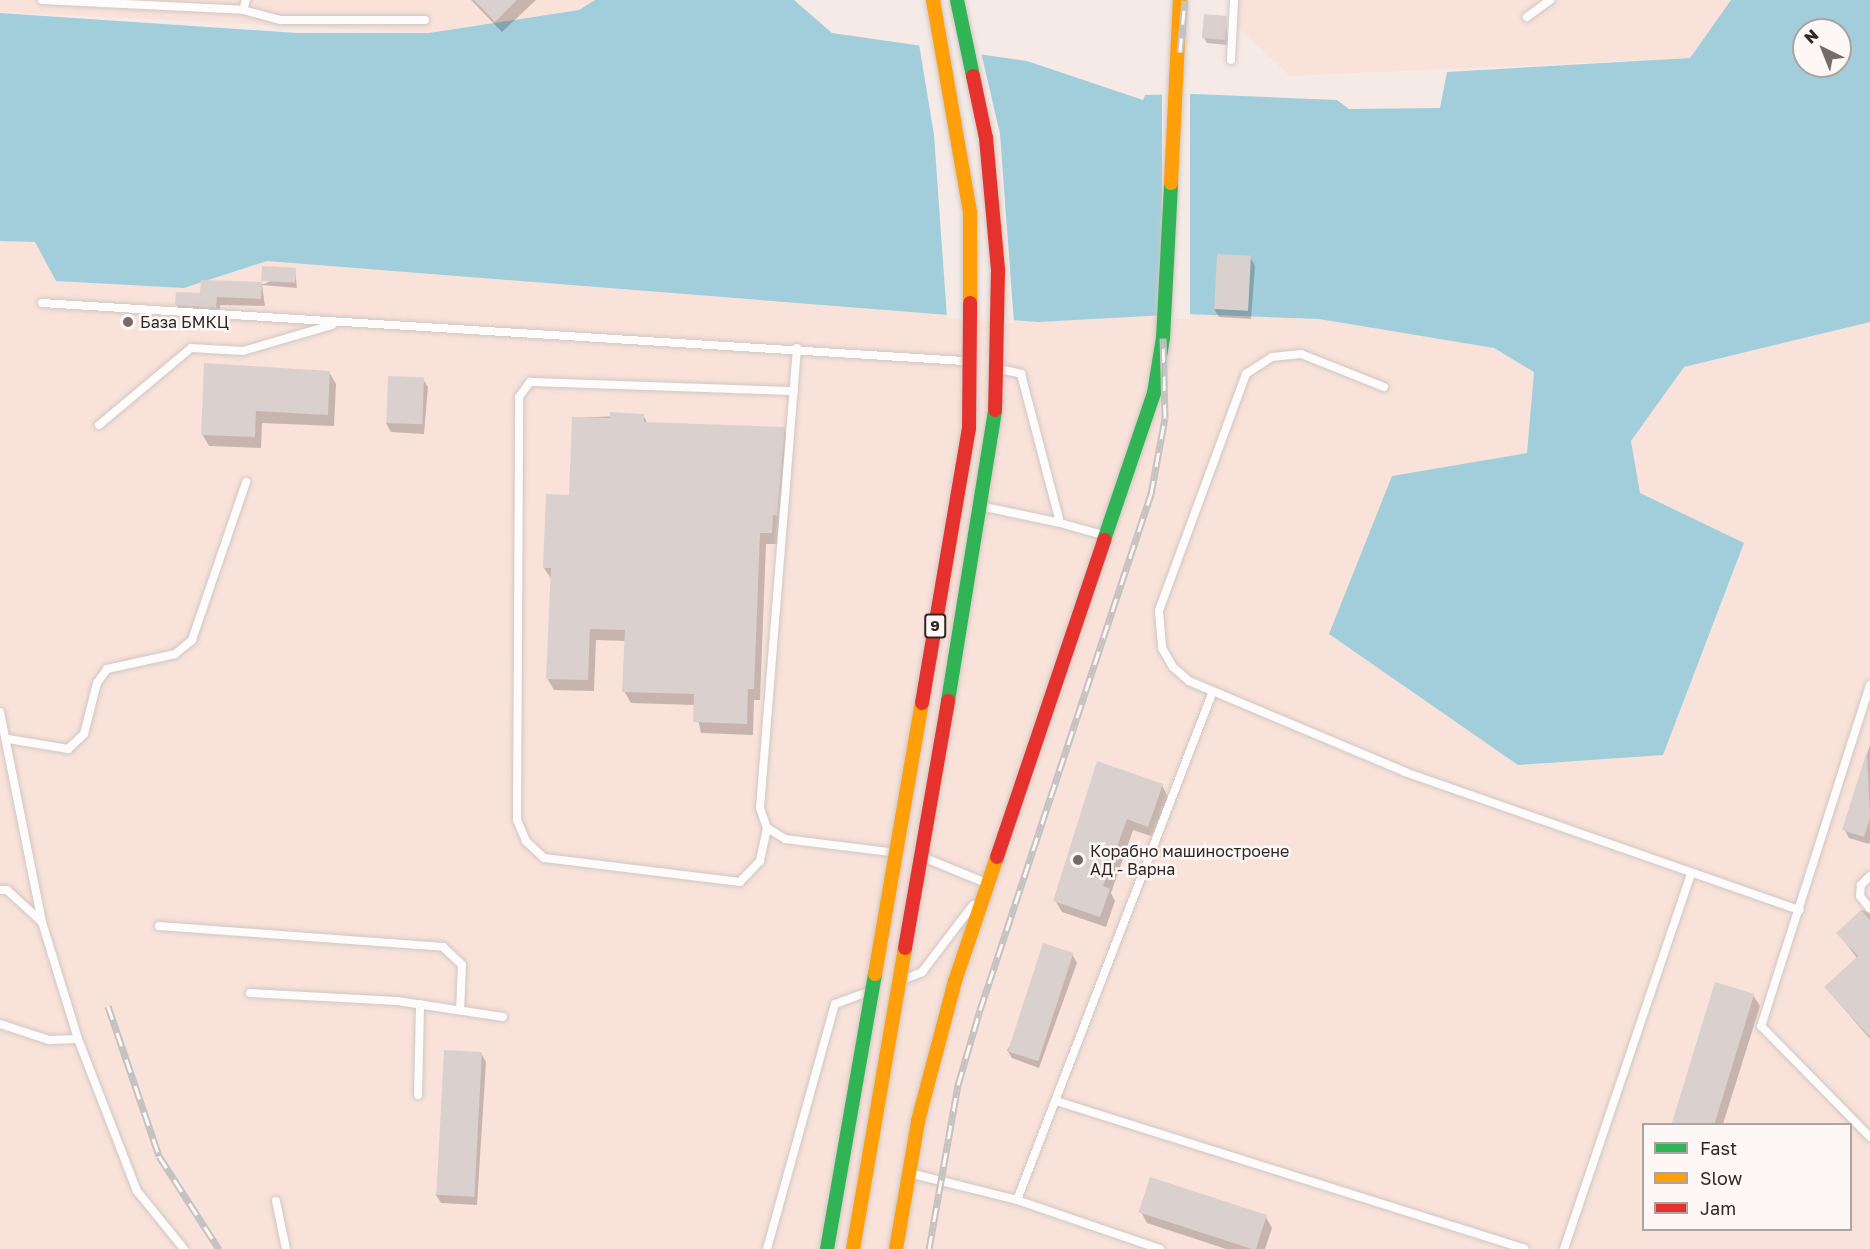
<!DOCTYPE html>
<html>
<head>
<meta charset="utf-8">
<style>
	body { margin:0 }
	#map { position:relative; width:1870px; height:1249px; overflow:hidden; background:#f5eae6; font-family:"Golos Text",sans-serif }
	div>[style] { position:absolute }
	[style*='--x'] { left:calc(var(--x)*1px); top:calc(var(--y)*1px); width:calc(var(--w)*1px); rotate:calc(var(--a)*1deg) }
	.built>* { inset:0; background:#f9e2da }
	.water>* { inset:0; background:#a2cedb }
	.pier>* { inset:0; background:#f5eae6; transform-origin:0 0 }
	.shadow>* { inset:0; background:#0003 }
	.building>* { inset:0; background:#dad0cd; transform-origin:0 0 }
	.roads { filter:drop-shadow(0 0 2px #d0c7c3) drop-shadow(0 0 2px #d0c7c3) }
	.lane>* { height:8px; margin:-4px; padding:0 4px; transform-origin:4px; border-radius:4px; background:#fefcfb }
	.fast>* { height:14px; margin:-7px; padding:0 7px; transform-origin:7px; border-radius:7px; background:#30b455 }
	.slow>* { height:14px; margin:-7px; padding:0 7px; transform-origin:7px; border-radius:7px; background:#ff9f0a }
	.jam>* { height:14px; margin:-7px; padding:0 7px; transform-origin:7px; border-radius:7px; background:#e5322d }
	.rail>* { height:7px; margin-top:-3.5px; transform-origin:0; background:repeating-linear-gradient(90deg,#fdf8f6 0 14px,#c5c2c1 0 28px); box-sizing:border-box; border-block:2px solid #c5c2c1 }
	.bridges { filter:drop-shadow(0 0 2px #d0c7c3) drop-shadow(0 0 2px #d0c7c3) }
	.fast-bridge>* { height:14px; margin:-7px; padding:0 7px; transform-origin:7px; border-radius:7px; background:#30b455 }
	.slow-bridge>* { height:14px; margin:-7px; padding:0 7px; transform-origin:7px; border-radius:7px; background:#ff9f0a }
	.jam-bridge>* { height:14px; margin:-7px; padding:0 7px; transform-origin:7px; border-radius:7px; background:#e5322d }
	.dots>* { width:16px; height:16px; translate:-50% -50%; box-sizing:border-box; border:3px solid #fdf8f6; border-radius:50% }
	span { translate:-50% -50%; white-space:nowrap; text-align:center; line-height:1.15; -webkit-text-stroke:5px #fdf8f6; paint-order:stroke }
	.shield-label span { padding:2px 4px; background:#fdf8f6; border:2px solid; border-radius:4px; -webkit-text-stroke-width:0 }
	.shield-label { font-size:15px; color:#302724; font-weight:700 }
	.poi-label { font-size:16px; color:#302724 }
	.left { translate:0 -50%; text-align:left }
	.legend { position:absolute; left:1642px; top:1123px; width:210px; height:108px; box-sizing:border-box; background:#fdf8f6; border:2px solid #aba4a2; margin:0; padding:8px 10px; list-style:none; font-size:18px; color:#302724 }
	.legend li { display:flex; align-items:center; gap:12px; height:30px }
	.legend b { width:30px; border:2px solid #aba4a2 }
	.north { position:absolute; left:1792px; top:18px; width:60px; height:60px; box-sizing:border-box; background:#fdf8f6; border:2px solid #aba4a2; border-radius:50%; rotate:317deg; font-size:16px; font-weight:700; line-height:24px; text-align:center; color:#302724 }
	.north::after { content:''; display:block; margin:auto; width:21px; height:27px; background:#756b68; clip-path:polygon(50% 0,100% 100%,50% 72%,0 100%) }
</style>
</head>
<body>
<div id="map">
	<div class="built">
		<div style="clip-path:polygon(0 0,595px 0,579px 10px,429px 33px,0 12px)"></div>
		<div style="clip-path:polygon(1237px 0,1731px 0,1690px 58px,1290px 76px,1237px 27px)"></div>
		<div style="clip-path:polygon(evenodd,0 241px,35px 242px,46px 255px,184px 288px,267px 261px,1038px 322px,1185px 314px,1319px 319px,1494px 348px,1535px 372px,1527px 453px,1392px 476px,1518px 765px,1663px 754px,1744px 543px,1640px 493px,1631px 441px,1684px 367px,1870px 322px,1870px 1249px,0 1249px,0 241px,1644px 1124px,1850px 1124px,1850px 1230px,1644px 1230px,1644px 1124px)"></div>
	</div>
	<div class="water">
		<div style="clip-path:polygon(evenodd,595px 0,794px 0,832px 33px,1027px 61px,1143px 100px,1145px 95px,1194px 94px,1337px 100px,1349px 109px,1440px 108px,1447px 72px,1690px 58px,1731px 0,1870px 0,1870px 322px,1684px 367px,1631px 441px,1640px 493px,1744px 543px,1663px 755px,1518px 765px,1329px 634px,1392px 476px,1527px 453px,1534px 372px,1494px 348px,1319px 319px,1185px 314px,1038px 322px,267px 261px,184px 288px,56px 281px,35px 242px,0 241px,0 13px,297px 33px,429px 33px,579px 10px,595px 0,1804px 30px,1840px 30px,1840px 66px,1804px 66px,1804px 30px)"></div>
	</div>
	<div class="pier">
		<div style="clip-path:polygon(919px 44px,981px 52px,1000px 134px,1014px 323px,947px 318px,934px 135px)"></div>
		<div style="left:1162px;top:91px;width:28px;height:228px"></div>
	</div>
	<div class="shadow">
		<div style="clip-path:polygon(471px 0,536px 0,502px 32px)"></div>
		<div style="clip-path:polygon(1226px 18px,1228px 45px,1207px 43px,1204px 38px)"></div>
		<div style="clip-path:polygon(1250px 257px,1255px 266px,1251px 319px,1219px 317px,1214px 309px)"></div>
		<div style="clip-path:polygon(295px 270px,297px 288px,262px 285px,265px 306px,220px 305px,220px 315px,181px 313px,177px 305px,201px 295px,202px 282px,264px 284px)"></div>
		<div style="clip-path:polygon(329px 372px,336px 384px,334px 426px,262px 423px,261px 448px,209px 446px,202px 434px)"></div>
		<div style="clip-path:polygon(423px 379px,428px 387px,424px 434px,391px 432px,386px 423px)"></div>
		<div style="clip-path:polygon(643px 415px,648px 424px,784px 429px,790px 440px,778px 544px,766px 544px,760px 700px,754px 700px,753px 735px,701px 733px,695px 705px,631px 703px,624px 691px,626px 641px,596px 640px,594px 691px,554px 690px,547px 678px,552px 580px,544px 568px,570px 496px,573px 418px)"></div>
		<div style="clip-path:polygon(1870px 745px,1870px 841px,1869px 844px,1849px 838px,1844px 829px)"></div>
		<div style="clip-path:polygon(1098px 763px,1162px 785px,1168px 797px,1154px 837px,1133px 830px,1111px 893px,1115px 901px,1106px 927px,1062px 912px,1055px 900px)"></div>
		<div style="clip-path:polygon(1862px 910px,1870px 913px,1870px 1039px,1826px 988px,1857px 958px,1838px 933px)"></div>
		<div style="clip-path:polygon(1072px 954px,1077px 963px,1039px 1068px,1012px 1058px,1007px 1050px)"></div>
		<div style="clip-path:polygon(1753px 995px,1760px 1006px,1723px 1124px,1672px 1124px)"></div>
		<div style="clip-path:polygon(481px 1053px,486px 1062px,477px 1205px,441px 1203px,436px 1195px)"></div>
		<div style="clip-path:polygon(1141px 1212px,1266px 1217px,1272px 1228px,1265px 1249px,1226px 1249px,1147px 1223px)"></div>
	</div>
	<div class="building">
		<div style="clip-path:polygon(474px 0,517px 0,495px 22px)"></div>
		<div style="left:1204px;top:14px;width:23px;height:24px;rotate:5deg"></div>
		<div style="left:1217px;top:254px;width:34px;height:55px;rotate:3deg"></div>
		<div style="left:262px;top:266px;width:34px;height:15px;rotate:3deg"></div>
		<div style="clip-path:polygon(201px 280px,262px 282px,261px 299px,217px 297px,216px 308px,175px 305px,176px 292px,200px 293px)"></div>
		<div style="clip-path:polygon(204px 363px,330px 371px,328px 415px,256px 411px,255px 437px,201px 435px)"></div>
		<div style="left:388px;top:376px;width:36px;height:47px;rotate:2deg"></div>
		<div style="clip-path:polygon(610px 412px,644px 414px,644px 422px,785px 427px,777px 516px,773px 515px,772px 533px,760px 533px,754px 689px,748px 689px,747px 724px,693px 722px,694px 694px,622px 692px,625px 630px,590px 629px,588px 680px,546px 679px,551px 568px,543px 568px,546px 494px,569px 495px,572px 417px,610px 418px)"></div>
		<div style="clip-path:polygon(1867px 751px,1870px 818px,1864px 837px,1842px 830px)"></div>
		<div style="clip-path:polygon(1097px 761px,1163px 784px,1148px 827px,1127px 819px,1103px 886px,1110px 889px,1100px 917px,1053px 901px)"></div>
		<div style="clip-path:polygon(1861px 910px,1870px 920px,1870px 1037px,1824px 987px,1858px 956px,1836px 933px)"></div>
		<div style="left:1043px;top:943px;width:32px;height:114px;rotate:18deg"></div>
		<div style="left:1715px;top:982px;width:41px;height:150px;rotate:17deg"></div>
		<div style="left:444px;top:1050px;width:38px;height:145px;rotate:3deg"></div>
		<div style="left:1150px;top:1177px;width:123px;height:37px;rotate:18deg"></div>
	</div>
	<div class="roads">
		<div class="lane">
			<div style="--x:42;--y:0;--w:201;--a:2.8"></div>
			<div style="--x:243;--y:10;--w:39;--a:15"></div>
			<div style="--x:281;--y:20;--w:144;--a:0"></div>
			<div style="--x:243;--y:10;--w:10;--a:-73"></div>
			<div style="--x:1527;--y:17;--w:29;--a:-36"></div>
			<div style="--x:1231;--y:60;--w:60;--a:-87.1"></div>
			<div style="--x:42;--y:303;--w:925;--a:3.6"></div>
			<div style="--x:797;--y:348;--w:461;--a:94.6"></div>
			<div style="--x:760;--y:808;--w:21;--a:71"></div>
			<div style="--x:767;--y:828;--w:21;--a:31"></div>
			<div style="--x:785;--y:839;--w:106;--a:7.1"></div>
			<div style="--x:1000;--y:369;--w:22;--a:13"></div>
			<div style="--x:1021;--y:374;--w:154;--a:75.3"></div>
			<div style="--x:1060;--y:523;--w:45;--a:15.6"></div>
			<div style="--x:1384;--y:387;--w:89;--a:-158.3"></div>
			<div style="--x:1301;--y:354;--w:29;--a:174"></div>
			<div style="--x:1272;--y:357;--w:31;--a:147"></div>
			<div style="--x:1246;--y:374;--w:252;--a:110.2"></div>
			<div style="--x:1159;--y:611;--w:37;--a:85"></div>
			<div style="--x:1162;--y:648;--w:22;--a:60"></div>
			<div style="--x:1173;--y:667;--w:21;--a:41"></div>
			<div style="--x:1189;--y:681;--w:234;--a:22.8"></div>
			<div style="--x:1405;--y:772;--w:418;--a:19.3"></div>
			<div style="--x:99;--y:425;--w:120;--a:-39.9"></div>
			<div style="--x:191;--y:348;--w:52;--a:3.3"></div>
			<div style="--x:243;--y:351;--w:93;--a:-16.3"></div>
			<div style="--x:985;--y:507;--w:77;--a:12"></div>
			<div style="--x:1870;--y:685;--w:358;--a:107.7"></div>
			<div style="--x:1761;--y:1026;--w:156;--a:45.5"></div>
			<div style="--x:0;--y:712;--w:214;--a:78.7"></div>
			<div style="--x:42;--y:922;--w:122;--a:72.9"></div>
			<div style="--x:78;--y:1039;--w:163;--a:68.8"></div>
			<div style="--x:137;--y:1191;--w:75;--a:51"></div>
			<div style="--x:8;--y:739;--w:61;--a:9.5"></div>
			<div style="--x:68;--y:749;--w:22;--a:-43"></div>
			<div style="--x:84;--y:734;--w:53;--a:-75.7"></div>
			<div style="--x:97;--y:683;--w:17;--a:-54"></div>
			<div style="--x:107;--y:669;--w:70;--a:-12.4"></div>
			<div style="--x:175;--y:654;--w:22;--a:-39"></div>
			<div style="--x:192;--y:640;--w:167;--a:-71.1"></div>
			<div style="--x:767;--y:828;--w:34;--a:102"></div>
			<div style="--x:760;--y:861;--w:29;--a:134"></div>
			<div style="--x:740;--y:882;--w:197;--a:-173"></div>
			<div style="--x:544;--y:858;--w:25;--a:-137"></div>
			<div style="--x:526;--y:841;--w:23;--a:-113"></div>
			<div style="--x:517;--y:820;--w:423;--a:-89.7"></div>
			<div style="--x:519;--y:397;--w:19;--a:-54"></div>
			<div style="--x:530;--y:382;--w:264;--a:2"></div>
			<div style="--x:925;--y:858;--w:66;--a:22.3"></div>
			<div style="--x:1870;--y:876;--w:13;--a:135"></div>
			<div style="--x:1861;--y:885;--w:11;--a:95"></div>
			<div style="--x:1860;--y:896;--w:16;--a:52"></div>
			<div style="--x:0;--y:890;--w:7;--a:0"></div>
			<div style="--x:7;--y:890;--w:47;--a:42.4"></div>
			<div style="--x:159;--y:926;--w:285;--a:4.2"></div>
			<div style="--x:443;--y:947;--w:26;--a:43"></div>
			<div style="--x:462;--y:965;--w:45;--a:92.5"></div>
			<div style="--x:905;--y:979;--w:18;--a:-22"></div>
			<div style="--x:922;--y:972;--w:84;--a:-52.7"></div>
			<div style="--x:250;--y:993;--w:147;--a:3.1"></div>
			<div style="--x:397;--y:1001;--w:107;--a:8.6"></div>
			<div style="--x:0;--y:1024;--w:52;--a:18.1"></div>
			<div style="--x:49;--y:1040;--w:29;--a:-2"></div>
			<div style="--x:418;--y:1095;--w:91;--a:-88.7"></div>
			<div style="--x:1056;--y:1101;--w:491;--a:17.5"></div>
			<div style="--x:909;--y:1173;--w:111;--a:14"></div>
			<div style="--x:1017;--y:1200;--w:151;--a:18.9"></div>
			<div style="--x:1017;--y:1200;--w:545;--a:-68.94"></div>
			<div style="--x:276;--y:1201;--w:49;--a:78.2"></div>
			<div style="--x:767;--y:1249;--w:254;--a:-74.5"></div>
			<div style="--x:835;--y:1004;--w:32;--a:-20"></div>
			<div style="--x:1564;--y:1249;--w:394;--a:-71.3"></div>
		</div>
		<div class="fast">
			<div style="--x:1104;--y:540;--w:155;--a:-71.2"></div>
			<div style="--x:1154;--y:393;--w:56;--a:-80.7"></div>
			<div style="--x:1163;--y:338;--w:155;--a:-87"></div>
		</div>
		<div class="slow">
			<div style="--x:1171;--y:183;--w:183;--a:-87.2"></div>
			<div style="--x:896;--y:1249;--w:130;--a:-80.2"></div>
			<div style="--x:918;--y:1121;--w:145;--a:-75.2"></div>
			<div style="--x:955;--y:981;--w:131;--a:-71.3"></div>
		</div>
		<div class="jam">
			<div style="--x:997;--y:857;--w:335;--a:-71.3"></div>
		</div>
	</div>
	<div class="rail">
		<div style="--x:1180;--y:52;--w:52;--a:-84.5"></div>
		<div style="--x:108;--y:1006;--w:158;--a:71.2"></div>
		<div style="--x:159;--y:1156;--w:111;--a:57.2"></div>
		<div style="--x:929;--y:1249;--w:167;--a:-80"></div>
		<div style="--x:958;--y:1085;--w:78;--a:-73.7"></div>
		<div style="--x:980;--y:1010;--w:544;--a:-71.67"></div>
		<div style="--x:1151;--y:494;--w:77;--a:-79.6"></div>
		<div style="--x:1165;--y:418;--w:80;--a:-91.4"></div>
	</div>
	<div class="bridges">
		<div class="fast-bridge">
			<div style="--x:957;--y:0;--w:78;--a:78.1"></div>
			<div style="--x:948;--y:701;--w:295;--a:-80.8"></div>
			<div style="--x:827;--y:1249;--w:279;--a:-80.1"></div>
		</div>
		<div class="slow-bridge">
			<div style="--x:933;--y:0;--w:216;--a:80.1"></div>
			<div style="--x:970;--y:213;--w:90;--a:90"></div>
			<div style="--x:875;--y:974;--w:275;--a:-80.2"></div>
			<div style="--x:853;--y:1249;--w:305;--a:-80.2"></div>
		</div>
		<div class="jam-bridge">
			<div style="--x:973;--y:76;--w:63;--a:78.2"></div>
			<div style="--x:986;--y:138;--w:134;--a:84.8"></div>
			<div style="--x:998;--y:271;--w:139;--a:91.2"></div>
			<div style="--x:922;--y:703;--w:278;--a:-80.3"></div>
			<div style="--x:969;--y:429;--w:126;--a:-89.5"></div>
			<div style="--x:905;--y:948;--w:251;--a:-80.1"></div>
		</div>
	</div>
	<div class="dots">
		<div style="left:128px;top:322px;background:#756b68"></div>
		<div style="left:1078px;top:860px;background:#756b68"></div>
	</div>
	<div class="shield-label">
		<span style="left:935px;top:626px">9</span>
	</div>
	<div class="poi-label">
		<span class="left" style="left:140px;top:322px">База БМКЦ</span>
		<span class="left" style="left:1090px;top:860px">Корабно машиностроене<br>АД - Варна</span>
	</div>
	<ul class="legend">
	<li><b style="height:8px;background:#30b455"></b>Fast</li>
	<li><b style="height:8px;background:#ff9f0a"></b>Slow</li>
	<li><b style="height:8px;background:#e5322d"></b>Jam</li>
	</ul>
	<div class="north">N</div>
</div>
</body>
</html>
